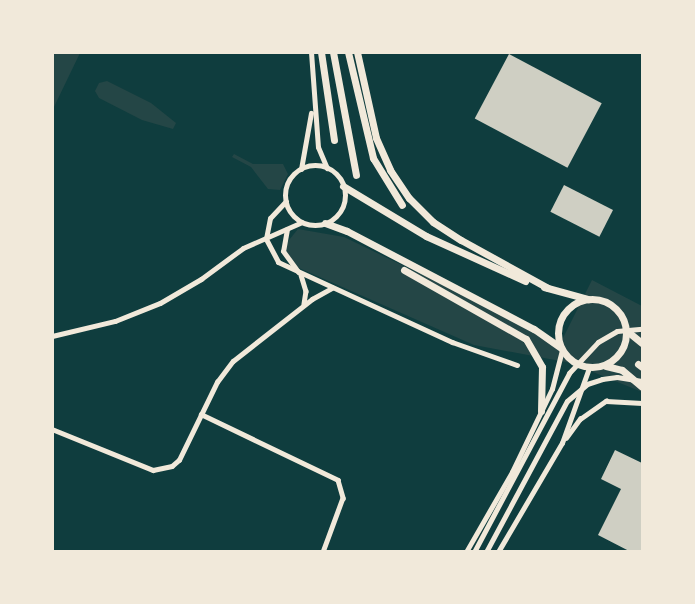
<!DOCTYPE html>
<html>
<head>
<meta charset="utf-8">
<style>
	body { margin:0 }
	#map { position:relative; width:695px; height:604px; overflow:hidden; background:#0f3d3e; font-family:"Nunito Sans",sans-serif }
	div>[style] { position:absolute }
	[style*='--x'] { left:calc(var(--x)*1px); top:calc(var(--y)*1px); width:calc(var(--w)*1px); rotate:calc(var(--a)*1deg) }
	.green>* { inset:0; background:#244646 }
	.building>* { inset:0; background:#cfcfc3; transform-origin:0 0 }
	.minor>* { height:4.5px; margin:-2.25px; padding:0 2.25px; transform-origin:2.25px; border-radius:2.25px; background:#f1e9da }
	.tertiary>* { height:5px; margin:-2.5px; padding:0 2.5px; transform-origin:2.5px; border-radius:2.5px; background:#f1e9da }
	.tertiary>.ring { margin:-2.5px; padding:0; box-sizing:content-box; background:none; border:5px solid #f1e9da; border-radius:50% }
	.trunk>* { height:7px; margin:-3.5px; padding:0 3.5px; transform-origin:3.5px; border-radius:3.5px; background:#f1e9da }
	.trunk>.ring { margin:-3.5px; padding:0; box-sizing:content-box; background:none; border:7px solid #f1e9da; border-radius:50% }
	span { translate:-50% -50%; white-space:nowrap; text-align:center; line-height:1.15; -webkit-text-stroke:4.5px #f1e9da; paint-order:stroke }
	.frame { position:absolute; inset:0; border:54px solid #f1e9da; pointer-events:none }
</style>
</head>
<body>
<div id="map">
	<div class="green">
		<div style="clip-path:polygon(53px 52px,80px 53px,53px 109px,52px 53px)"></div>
		<div style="clip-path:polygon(107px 81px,151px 103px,176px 123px,173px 129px,142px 120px,99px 98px,95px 91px,99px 83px)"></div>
		<div style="clip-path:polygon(234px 154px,253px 164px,283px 164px,288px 174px,280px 190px,268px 189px,251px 167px,232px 157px)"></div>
		<div style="clip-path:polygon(298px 229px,344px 237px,561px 342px,592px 280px,642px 306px,642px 392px,571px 363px,474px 345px,299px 268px,289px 259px,285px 245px)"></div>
	</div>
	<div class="building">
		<div style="left:509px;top:54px;width:105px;height:73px;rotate:28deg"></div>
		<div style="left:564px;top:185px;width:55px;height:30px;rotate:27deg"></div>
		<div style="clip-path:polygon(615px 450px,642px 463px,642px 552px,631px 552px,598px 535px,621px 489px,601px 479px)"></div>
	</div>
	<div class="minor">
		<div style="--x:301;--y:275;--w:17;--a:73"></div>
		<div style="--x:306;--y:291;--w:13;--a:99"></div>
		<div style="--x:201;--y:414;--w:152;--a:25.7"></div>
		<div style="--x:338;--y:480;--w:19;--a:74"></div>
		<div style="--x:343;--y:498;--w:58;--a:110.3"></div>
		<div style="--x:52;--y:429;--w:109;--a:22.1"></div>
		<div style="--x:153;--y:470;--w:19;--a:-12"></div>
		<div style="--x:172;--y:466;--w:9;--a:-41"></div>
		<div style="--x:179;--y:460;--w:87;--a:-64"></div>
		<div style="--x:217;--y:382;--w:26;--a:-53"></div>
		<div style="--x:233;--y:361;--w:100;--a:-38.1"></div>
		<div style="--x:312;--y:299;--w:23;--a:-29"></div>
		<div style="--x:566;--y:438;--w:24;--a:-54"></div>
		<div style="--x:580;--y:419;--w:32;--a:-35"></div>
		<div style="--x:606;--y:401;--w:36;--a:3"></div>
		<div style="--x:466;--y:552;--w:92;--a:-60.1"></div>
		<div style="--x:512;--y:472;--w:92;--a:-64.3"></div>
		<div style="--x:552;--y:389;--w:40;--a:-75.6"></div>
		<div style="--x:498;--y:552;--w:126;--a:-59.6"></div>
		<div style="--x:562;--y:443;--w:80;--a:-70.2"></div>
	</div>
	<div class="tertiary">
		<div style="--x:311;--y:52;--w:95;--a:85.8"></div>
		<div style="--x:318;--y:147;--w:23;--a:67"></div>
		<div class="ring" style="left:285px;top:165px;width:55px;height:55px"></div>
		<div style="--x:301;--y:169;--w:57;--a:-79.9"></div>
		<div style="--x:286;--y:201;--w:23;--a:133"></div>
		<div style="--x:270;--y:218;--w:21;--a:101"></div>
		<div style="--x:266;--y:239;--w:26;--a:62"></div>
		<div style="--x:278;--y:262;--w:192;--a:24.7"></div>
		<div style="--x:452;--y:342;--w:69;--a:19.5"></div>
		<div style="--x:287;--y:229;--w:22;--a:100"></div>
		<div style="--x:283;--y:251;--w:26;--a:54"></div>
		<div style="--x:52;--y:336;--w:65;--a:-13.4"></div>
		<div style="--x:115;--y:321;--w:48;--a:-21.8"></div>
		<div style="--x:160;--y:303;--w:48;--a:-30.3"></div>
		<div style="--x:201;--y:279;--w:52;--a:-36.4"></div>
		<div style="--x:243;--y:248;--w:64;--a:-23.8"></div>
		<div style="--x:474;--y:552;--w:203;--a:-62"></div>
		<div style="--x:569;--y:373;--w:42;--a:-46.9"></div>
		<div style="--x:598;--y:342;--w:22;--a:-30"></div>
		<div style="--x:617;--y:331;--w:25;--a:-5"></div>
		<div style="--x:486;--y:552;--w:171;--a:-61.8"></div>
		<div style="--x:567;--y:401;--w:26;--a:-40"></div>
		<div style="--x:587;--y:384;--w:16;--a:-18"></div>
		<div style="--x:602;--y:379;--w:15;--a:-8"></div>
		<div style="--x:617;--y:377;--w:25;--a:9"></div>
	</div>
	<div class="trunk">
		<div style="--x:321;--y:52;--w:89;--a:81.6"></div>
		<div style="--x:333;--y:52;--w:125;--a:79.4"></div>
		<div style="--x:348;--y:52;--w:109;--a:76.7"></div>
		<div style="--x:373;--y:158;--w:55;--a:58.3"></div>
		<div style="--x:357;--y:52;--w:88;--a:77.5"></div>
		<div style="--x:376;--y:138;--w:35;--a:66"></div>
		<div style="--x:390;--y:170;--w:34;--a:56"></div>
		<div style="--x:409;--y:198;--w:34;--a:45"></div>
		<div style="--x:433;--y:222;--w:33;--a:33"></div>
		<div style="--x:461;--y:240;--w:99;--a:28.9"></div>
		<div style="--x:343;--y:186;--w:97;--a:31.1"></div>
		<div style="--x:426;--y:236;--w:109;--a:24.4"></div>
		<div style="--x:325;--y:223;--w:23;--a:20"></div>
		<div style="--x:347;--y:231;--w:211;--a:27.7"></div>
		<div style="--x:534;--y:329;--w:32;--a:35"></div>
		<div style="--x:404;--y:270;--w:140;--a:29.5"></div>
		<div style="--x:526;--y:339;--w:32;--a:60"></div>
		<div style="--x:542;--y:367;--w:44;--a:91.3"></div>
		<div style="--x:544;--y:287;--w:46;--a:15.3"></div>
		<div class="ring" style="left:558px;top:299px;width:61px;height:61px"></div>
		<div style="--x:627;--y:331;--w:19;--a:39"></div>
		<div style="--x:638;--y:364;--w:5;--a:37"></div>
		<div style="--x:606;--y:366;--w:16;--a:14"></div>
		<div style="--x:622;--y:370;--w:26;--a:40"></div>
	</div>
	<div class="frame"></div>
</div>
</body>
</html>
